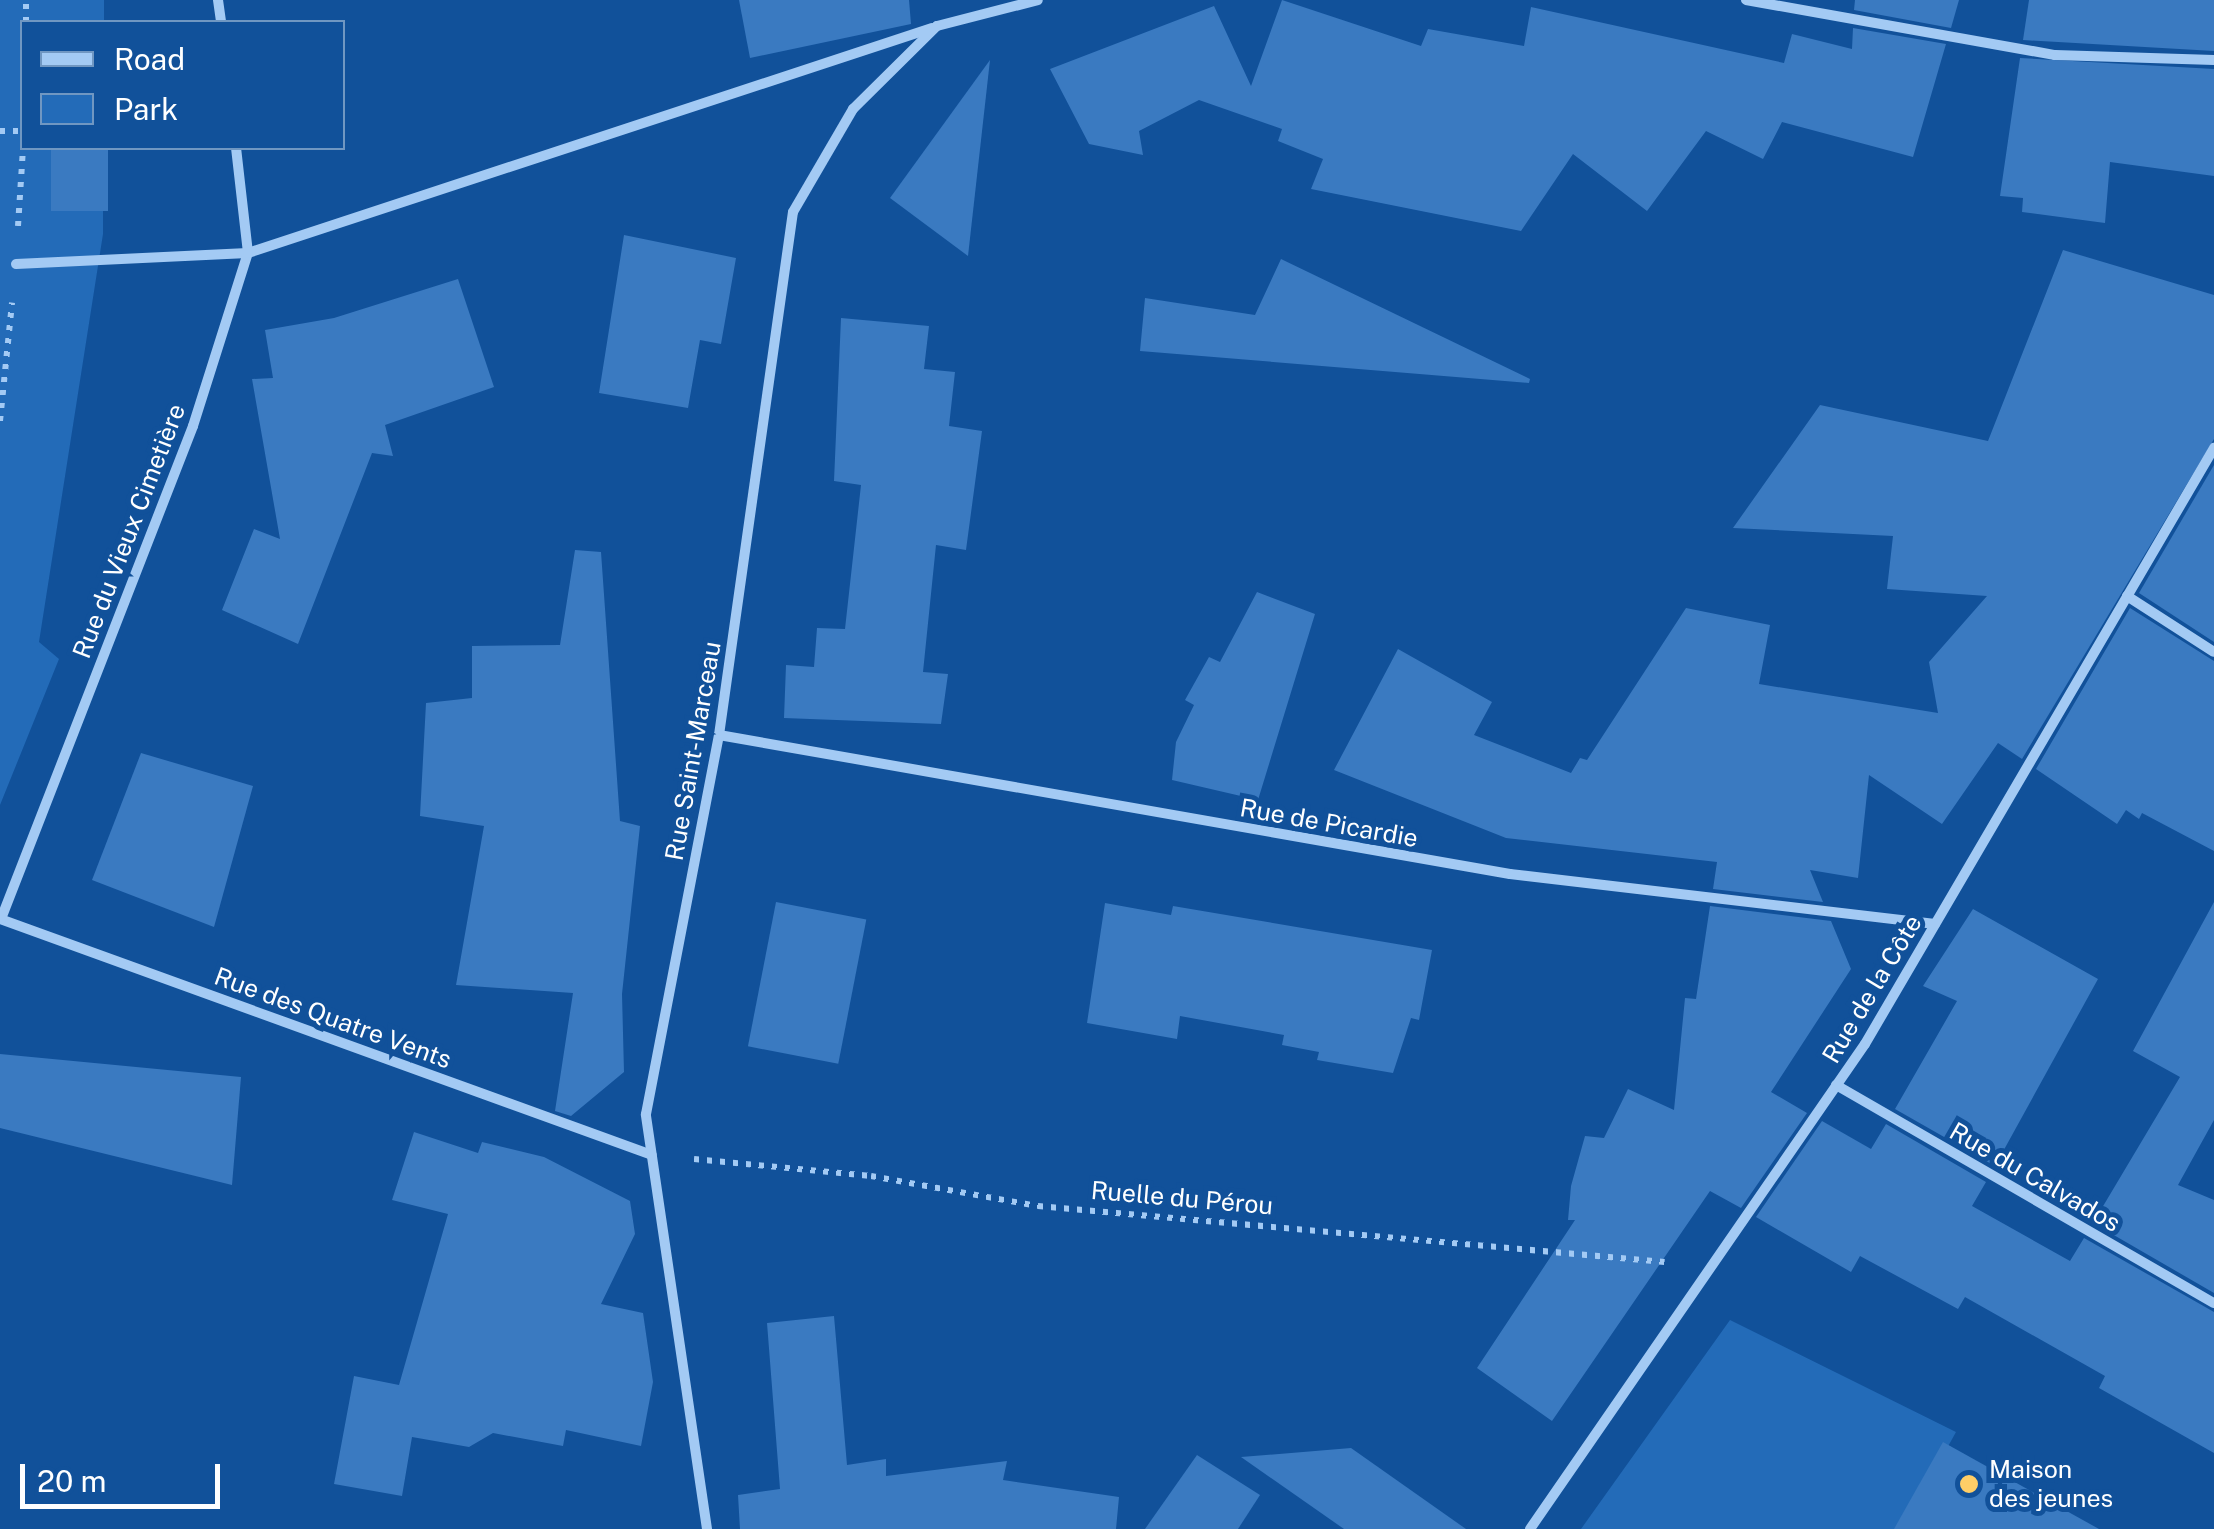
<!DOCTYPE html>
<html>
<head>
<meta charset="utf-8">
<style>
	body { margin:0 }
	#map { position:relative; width:2214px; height:1529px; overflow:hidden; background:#11519a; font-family:"Public Sans",sans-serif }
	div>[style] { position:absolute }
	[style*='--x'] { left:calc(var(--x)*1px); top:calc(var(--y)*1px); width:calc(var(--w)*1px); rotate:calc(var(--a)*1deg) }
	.green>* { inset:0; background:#236bb8 }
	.building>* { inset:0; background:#3a7ac1; transform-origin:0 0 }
	.path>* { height:6px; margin-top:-3px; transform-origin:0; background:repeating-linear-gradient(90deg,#a3caf4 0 5px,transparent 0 13px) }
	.street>* { height:10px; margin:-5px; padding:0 5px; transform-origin:5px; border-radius:5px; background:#a3caf4 }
	.dots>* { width:28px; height:28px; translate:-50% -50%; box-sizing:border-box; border:5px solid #11519a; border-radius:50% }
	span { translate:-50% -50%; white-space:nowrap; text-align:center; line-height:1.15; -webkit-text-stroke:10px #11519a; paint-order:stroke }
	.street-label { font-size:25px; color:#fff }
	.poi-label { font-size:25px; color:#fff }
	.left { translate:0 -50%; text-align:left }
	.legend { position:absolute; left:20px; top:20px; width:325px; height:130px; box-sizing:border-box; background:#11519a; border:2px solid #7097c2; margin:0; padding:12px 18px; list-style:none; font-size:30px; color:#fff }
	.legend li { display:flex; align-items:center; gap:20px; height:50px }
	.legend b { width:50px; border:2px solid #7097c2 }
	.scale { position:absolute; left:20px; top:1464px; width:200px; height:45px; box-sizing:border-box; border:5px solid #fff; border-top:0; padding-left:12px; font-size:30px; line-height:35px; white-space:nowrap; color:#fff; -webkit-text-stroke:8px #11519a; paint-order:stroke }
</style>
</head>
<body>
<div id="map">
	<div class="green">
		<div style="clip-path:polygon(0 0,104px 0,104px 22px,22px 22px,22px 148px,103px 148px,103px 234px,39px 642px,59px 659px,0 805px)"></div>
		<div style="clip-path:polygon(1730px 1320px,1956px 1432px,1908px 1519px,1926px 1529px,1581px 1529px)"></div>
	</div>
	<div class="building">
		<div style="clip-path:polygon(739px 0,909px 0,911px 24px,750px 58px)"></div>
		<div style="clip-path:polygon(1282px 0,1421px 46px,1428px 29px,1524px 46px,1531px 7px,1784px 63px,1792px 34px,1852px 49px,1853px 28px,1946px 44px,1913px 157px,1782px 122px,1763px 159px,1706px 131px,1647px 211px,1573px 154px,1521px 231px,1311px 189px,1323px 159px,1278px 141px,1282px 129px,1199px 100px,1139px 131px,1143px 155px,1089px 144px,1050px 69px,1214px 6px,1251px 86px)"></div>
		<div style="clip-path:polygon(1855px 0,1959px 0,1951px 28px,1854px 10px)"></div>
		<div style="clip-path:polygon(2029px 0,2214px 0,2214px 51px,2023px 40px)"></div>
		<div style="clip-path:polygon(2020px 58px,2214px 69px,2214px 176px,2110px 162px,2105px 223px,2022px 212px,2023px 198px,2000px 196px)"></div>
		<div style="clip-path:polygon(990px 60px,968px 256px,890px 198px)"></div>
		<div style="left:51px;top:148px;width:57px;height:63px"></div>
		<div style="clip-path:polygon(624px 235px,736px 258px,721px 344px,700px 340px,688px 408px,599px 393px)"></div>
		<div style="clip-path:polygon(2063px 250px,2214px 295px,2214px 439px,2022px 759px,1998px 743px,1942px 824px,1869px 775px,1858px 878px,1810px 870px,1823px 902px,1713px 889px,1717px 862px,1506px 838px,1334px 770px,1398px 649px,1492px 702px,1474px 735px,1571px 773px,1580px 758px,1587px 760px,1686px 608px,1770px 625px,1759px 684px,1938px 713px,1929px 662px,1987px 596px,1887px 589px,1893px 536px,1733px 528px,1820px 405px,1988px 441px)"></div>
		<div style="clip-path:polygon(1281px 259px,1530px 379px,1529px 383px,1140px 351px,1145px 298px,1255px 315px)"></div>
		<div style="clip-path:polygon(458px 279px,494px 387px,385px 425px,393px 456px,372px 453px,298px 644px,222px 610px,254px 529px,280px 539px,252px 379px,273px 378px,265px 330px,334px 318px)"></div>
		<div style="clip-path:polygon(841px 318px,929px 326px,924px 369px,955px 372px,949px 426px,982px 431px,966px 550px,936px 545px,923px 672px,948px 674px,941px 724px,784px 718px,786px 665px,814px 667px,817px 628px,845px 629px,861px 485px,834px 481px)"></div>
		<div style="clip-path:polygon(2214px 465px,2214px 642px,2139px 593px)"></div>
		<div style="clip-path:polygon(575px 550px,601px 552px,620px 821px,640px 826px,622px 994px,624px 1072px,571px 1116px,555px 1111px,573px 993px,456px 985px,484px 826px,420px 816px,426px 703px,472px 698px,472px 646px,560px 645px)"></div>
		<div style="clip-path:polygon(1257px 592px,1315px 614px,1258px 800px,1172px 780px,1176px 742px,1194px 705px,1185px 700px,1209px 657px,1220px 662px)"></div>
		<div style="clip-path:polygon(2130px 608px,2214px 661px,2214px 851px,2142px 813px,2139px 819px,2126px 810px,2117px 824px,2036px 769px)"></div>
		<div style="clip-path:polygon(141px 753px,253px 786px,214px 927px,92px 880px)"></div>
		<div style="left:776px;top:902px;width:92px;height:147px;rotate:11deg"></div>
		<div style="clip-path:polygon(2214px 902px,2214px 1120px,2178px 1185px,2214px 1200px,2214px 1293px,2093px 1223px,2180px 1077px,2133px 1051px)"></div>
		<div style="clip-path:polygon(1105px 903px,1171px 915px,1173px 906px,1432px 950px,1419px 1020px,1411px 1018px,1393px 1073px,1317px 1060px,1319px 1052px,1282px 1045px,1284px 1035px,1180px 1016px,1177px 1039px,1087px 1023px)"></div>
		<div style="clip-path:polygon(1710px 906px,1831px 921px,1851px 969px,1771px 1092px,1807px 1113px,1741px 1208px,1710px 1191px,1552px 1421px,1477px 1368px,1575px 1220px,1568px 1220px,1571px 1186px,1585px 1136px,1604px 1138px,1628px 1089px,1674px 1110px,1685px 998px,1696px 999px)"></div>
		<div style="clip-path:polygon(1973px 909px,2098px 979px,1995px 1166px,1895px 1109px,1957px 1001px,1923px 986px)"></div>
		<div style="clip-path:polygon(0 1054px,241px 1077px,232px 1185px,0 1128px)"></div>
		<div style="clip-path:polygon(1822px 1121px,1871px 1149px,1886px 1124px,1986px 1182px,1972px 1206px,2070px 1261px,2084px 1238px,2214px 1312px,2214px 1453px,2099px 1388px,2105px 1376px,1965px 1297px,1958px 1309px,1860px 1256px,1851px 1272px,1756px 1217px)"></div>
		<div style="clip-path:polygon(414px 1132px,478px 1153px,482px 1142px,544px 1157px,630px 1201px,635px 1234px,601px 1304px,643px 1313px,653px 1382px,641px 1446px,566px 1430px,563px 1446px,493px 1433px,469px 1447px,412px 1437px,402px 1496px,334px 1484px,354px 1376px,399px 1385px,448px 1214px,392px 1200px)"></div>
		<div style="clip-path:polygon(834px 1316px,847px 1465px,886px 1459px,886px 1476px,1007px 1461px,1003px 1480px,1119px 1497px,1116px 1529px,740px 1529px,738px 1495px,780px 1489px,767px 1323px)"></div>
		<div style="clip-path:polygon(1943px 1442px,2099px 1529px,1894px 1529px)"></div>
		<div style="clip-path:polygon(1351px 1448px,1466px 1529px,1344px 1529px,1241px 1457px)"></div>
		<div style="clip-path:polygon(1197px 1455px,1260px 1495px,1238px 1529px,1145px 1529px)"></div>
	</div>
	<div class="path">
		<div style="--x:26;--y:22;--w:22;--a:-90"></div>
		<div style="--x:0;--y:131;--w:22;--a:0"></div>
		<div style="--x:18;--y:226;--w:78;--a:-86.3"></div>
		<div style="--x:0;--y:421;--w:119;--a:-84.2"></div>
		<div style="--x:694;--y:1159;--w:178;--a:5.5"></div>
		<div style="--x:871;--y:1176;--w:170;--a:10.2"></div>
		<div style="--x:1038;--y:1206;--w:629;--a:5.1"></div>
	</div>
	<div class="street">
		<div style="--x:218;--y:0;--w:22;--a:82"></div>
		<div style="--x:1746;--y:0;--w:314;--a:10.1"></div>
		<div style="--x:2055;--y:55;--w:159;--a:1.8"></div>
		<div style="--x:16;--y:264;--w:232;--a:-2.7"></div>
		<div style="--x:248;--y:253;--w:720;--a:-18.21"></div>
		<div style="--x:2127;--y:596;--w:103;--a:32.8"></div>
		<div style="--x:719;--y:735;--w:803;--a:9.97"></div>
		<div style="--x:1510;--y:874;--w:428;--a:6.7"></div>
		<div style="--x:0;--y:919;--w:693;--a:19.9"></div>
		<div style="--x:1;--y:919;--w:529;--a:-68.72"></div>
		<div style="--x:193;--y:426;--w:182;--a:-72.4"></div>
		<div style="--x:248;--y:253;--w:106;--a:-96.5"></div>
		<div style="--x:1836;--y:1085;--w:436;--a:30"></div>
		<div style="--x:707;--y:1529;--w:419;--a:-98.4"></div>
		<div style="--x:646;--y:1114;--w:386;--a:-79.1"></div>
		<div style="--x:719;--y:735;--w:528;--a:-81.95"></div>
		<div style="--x:793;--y:212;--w:119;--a:-59.8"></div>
		<div style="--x:853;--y:109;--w:118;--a:-44.7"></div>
		<div style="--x:937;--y:26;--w:104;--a:-14.4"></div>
		<div style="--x:1530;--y:1529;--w:589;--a:-55.37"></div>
		<div style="--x:1865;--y:1044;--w:691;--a:-59.65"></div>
	</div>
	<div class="dots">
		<div style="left:1969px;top:1484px;background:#ffce67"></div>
	</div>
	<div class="street-label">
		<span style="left:129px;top:531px;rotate:-69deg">Rue du Vieux Cimetière</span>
		<span style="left:693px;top:751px;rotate:-80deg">Rue Saint-Marceau</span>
		<span style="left:1329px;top:823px;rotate:10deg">Rue de Picardie</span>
		<span style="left:1872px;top:989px;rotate:-59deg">Rue de la Côte</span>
		<span style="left:333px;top:1018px;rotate:20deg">Rue des Quatre Vents</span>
		<span style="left:2035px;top:1177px;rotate:30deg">Rue du Calvados</span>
		<span style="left:1182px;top:1198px;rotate:5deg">Ruelle du Pérou</span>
	</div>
	<div class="poi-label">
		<span class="left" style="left:1989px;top:1484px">Maison<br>des jeunes</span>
	</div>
	<ul class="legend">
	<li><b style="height:12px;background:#a3caf4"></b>Road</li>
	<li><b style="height:28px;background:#236bb8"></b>Park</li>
	</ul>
	<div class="scale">20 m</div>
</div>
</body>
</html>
